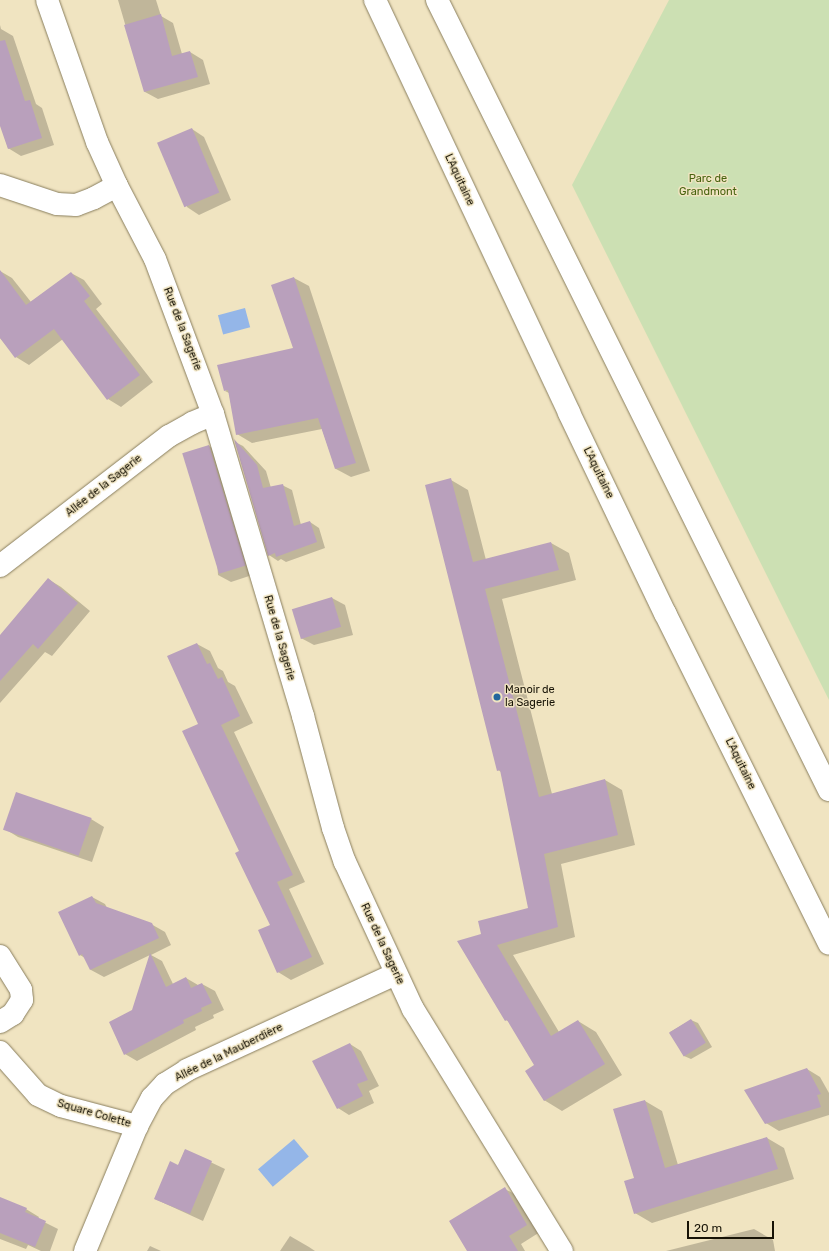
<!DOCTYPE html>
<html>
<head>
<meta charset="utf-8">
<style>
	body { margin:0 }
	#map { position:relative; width:829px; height:1251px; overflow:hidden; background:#f0e4c1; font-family:Rubik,sans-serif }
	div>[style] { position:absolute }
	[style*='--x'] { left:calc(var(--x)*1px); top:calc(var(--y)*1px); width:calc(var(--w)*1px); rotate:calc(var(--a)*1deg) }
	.green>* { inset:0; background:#cce0b3 }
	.water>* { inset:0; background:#94b6e8; transform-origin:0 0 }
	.shadow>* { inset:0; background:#0003 }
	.building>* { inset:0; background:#b9a0bc; transform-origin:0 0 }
	.roads { filter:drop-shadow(0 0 1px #897e5e) drop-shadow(0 0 1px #897e5e) }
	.minor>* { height:22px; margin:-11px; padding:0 11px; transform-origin:11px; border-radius:11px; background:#fff }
	.tertiary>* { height:22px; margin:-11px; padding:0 11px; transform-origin:11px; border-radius:11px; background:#fff }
	.motorway>* { height:22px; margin:-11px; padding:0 11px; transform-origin:11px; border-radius:11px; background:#fff }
	.dots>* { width:11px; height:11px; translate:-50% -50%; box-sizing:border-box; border:2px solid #f0e4c1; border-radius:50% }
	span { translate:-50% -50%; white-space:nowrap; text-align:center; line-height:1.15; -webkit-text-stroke:3px #f0e4c1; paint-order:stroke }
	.street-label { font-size:11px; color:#171306 }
	.park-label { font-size:11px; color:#47630f }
	.poi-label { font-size:11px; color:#171306 }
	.left { translate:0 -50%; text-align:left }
	.scale { position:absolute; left:687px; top:1221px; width:87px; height:18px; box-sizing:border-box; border:2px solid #171306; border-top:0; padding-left:5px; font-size:12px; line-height:14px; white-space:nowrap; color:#171306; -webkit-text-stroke:3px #f0e4c1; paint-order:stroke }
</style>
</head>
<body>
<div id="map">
	<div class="green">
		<div style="clip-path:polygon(669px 0,829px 0,829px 700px,572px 185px)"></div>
	</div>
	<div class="water">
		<div style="left:245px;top:308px;width:20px;height:28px;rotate:75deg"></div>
		<div style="left:294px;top:1139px;width:23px;height:47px;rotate:50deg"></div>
	</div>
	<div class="shadow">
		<div style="clip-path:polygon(118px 0,156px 0,161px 16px,173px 23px,182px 54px,190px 52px,203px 60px,210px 84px,158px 99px,145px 92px)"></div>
		<div style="clip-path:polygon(0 25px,1px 29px,13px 36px,36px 104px,42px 108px,54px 145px,21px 156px,8px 148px,0 123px)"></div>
		<div style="clip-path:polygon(192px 129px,204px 137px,231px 200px,199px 215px,187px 207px)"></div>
		<div style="clip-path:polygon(0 271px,12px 278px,31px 302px,71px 273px,84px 280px,102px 304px,96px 309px,153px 382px,121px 407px,108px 399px,63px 339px,29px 365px,16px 357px,0 338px)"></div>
		<div style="clip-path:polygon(294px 278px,309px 286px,370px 471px,351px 477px,336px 469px,322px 429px,252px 443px,237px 434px,229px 393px,225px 391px,294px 349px)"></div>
		<div style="clip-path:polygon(235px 442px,243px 446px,266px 471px,271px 488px,282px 485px,292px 490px,301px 525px,310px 522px,319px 528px,325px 548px,286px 562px,281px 559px,278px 561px,269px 555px)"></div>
		<div style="clip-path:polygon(209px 446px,222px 453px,258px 573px,231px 582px,218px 575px)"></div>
		<div style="clip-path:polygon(451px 480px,468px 490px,486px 560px,551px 543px,569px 553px,576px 580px,502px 599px,552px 794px,605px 780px,622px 790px,635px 845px,561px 864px,575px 937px,513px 955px,559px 1032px,578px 1021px,596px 1032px,622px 1075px,562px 1111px,544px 1100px,535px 1065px,511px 1023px,506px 1020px,483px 934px,530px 908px,501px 772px,498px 770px)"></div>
		<div style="clip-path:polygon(48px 579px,61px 587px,90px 611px,52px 656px,45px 652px,0 703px,0 637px)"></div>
		<div style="clip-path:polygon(332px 598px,345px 605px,353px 635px,314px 645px,301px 638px)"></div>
		<div style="clip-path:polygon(197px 644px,210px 651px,218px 668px,223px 671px,228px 682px,235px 686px,253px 723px,234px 732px,305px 882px,289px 889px,324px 964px,291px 980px,278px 972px,271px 925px,240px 852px,200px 724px)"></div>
		<div style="clip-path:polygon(91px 819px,104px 827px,92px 862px,18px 837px,5px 829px)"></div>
		<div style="clip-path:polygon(92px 897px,105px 904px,107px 908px,151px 924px,165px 932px,171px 945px,151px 955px,162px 961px,173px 984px,186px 978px,198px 985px,202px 984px,215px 991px,224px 1010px,213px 1015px,214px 1018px,195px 1027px,196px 1030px,137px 1061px,125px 1054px,133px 1011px,150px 955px,104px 977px,91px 970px,85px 958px,80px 955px)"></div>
		<div style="clip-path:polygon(691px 1020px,698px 1023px,712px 1047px,691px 1059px,684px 1056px,670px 1032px)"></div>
		<div style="clip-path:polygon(350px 1044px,361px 1051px,379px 1086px,369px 1091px,374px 1103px,349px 1115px,338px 1108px)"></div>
		<div style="clip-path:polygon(807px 1069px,820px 1077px,829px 1093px,829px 1115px,779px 1131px,766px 1123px)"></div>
		<div style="clip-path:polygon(645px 1101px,662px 1111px,678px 1165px,767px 1138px,784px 1148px,794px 1179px,652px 1223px,635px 1213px,635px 1179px,614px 1110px)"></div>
		<div style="clip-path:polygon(185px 1150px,225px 1169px,203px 1221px,155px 1199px,178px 1166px)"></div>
		<div style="clip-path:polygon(505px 1189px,518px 1196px,540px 1232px,521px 1244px,525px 1251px,468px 1251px)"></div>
		<div style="clip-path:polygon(0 1199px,26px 1209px,39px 1217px,38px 1219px,58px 1229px,50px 1251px,41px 1251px,28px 1245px,26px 1249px,0 1239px)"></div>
		<div style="clip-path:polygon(754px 1229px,773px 1240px,775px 1251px,666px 1251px)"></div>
		<div style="clip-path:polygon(290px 1236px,309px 1247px,315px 1251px,280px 1251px)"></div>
		<div style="clip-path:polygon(150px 1246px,161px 1251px,147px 1251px)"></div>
	</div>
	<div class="building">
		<div style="clip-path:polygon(161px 14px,172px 56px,190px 51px,198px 77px,144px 92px,124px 25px)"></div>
		<div style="clip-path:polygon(5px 40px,25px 101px,30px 100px,42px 138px,8px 149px,0 126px,0 41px)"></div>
		<div style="left:192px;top:128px;width:70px;height:38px;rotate:67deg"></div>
		<div style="clip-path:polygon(0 270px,26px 305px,71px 272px,90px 296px,84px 301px,140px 375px,107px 400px,54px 329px,15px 358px,0 338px)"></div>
		<div style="clip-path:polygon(294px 277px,356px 463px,335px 469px,318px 418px,236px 435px,228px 390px,224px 391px,217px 365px,293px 348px,271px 285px)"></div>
		<div style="clip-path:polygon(234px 439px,257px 465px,263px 488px,283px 484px,294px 526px,310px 521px,317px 542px,276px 557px,275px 553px,268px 556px)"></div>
		<div style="left:209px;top:445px;width:126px;height:28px;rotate:73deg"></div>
		<div style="clip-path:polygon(451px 478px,473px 562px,551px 542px,559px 570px,485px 589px,539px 797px,605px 779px,618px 835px,544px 854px,558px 927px,497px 945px,551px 1036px,578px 1020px,605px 1064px,544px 1101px,525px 1071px,534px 1065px,507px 1020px,505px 1021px,457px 941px,481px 934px,478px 921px,528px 908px,500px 770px,497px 771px,425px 485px)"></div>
		<div style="clip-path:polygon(48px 578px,78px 603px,38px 649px,33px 644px,0 681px,0 635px)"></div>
		<div style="left:332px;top:597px;width:31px;height:42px;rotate:73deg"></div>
		<div style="clip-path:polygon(197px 643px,207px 664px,210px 663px,218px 679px,222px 677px,240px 716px,221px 725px,293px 875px,277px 882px,312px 957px,277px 973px,258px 930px,270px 925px,235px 853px,239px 851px,182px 731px,198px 724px,167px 656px)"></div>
		<div style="left:16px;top:792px;width:80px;height:40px;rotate:19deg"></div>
		<div style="clip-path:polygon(92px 896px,96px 903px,152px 923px,159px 938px,90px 970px,82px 954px,79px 956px,58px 912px)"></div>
		<div style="clip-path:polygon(150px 953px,166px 987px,186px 977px,191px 988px,202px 983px,212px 1003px,201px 1008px,202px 1011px,183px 1020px,184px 1023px,124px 1055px,109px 1022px,132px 1010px)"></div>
		<div style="left:691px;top:1019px;width:28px;height:26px;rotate:58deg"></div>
		<div style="clip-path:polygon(350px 1043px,368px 1080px,357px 1084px,363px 1096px,337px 1109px,312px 1061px)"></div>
		<div style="clip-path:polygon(807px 1068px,821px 1094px,817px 1095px,821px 1107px,765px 1124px,744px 1090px)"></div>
		<div style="clip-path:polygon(645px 1100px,665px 1168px,767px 1137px,778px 1169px,634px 1214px,624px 1181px,634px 1178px,613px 1109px)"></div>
		<div style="clip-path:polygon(185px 1149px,212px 1161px,190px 1214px,154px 1199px,170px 1161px,178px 1165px)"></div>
		<div style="clip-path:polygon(505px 1187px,527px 1225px,509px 1236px,518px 1251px,467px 1251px,449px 1221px)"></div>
		<div style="clip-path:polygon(0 1197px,27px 1208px,25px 1212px,46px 1221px,35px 1247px,0 1233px)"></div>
	</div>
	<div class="roads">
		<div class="minor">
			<div style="--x:0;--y:185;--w:60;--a:18.4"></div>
			<div style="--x:57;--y:204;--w:19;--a:3"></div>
			<div style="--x:76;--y:205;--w:19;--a:-21"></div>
			<div style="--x:94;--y:198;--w:26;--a:-28"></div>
			<div style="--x:0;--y:566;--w:213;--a:-37.6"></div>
			<div style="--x:169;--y:436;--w:26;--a:-29"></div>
			<div style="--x:192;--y:423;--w:23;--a:-23"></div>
			<div style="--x:0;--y:956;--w:40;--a:58"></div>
			<div style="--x:21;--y:990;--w:10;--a:84"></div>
			<div style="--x:22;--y:1000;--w:17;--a:123"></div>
			<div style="--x:13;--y:1014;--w:15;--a:148"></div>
			<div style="--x:0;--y:1052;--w:57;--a:48.5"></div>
			<div style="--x:38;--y:1095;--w:25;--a:26"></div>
			<div style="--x:61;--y:1106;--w:79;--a:14.7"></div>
			<div style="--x:85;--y:1251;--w:135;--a:-67.4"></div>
			<div style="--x:137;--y:1126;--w:32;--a:-62"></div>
			<div style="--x:152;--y:1098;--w:19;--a:-47"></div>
			<div style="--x:165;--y:1084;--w:26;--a:-32"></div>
			<div style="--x:187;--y:1070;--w:230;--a:-24.7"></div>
		</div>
		<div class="tertiary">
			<div style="--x:47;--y:0;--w:151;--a:70.6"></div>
			<div style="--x:97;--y:142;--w:48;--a:65.6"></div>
			<div style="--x:117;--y:186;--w:82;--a:62.5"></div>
			<div style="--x:155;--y:259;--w:165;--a:69.5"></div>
			<div style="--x:213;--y:414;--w:315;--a:73.4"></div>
			<div style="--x:303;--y:716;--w:116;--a:75"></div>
			<div style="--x:333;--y:828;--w:36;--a:71"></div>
			<div style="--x:345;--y:862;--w:162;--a:65.2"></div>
			<div style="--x:413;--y:1009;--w:284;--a:58.4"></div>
		</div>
		<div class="motorway">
			<div style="--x:375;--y:0;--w:456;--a:64.8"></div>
			<div style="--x:569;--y:413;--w:222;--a:64.4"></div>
			<div style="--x:665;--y:613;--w:369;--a:63.6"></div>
			<div style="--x:437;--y:0;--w:882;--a:63.61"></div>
		</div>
	</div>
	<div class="dots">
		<div style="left:497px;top:697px;background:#23669c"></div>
	</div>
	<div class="street-label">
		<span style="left:459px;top:180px;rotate:65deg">L'Aquitaine</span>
		<span style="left:182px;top:329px;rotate:69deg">Rue de la Sagerie</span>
		<span style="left:598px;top:473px;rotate:64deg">L'Aquitaine</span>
		<span style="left:104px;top:486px;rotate:-38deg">Allée de la Sagerie</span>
		<span style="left:279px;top:638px;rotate:74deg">Rue de la Sagerie</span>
		<span style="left:740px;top:764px;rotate:64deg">L'Aquitaine</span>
		<span style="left:382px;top:944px;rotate:65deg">Rue de la Sagerie</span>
		<span style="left:229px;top:1053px;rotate:-26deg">Allée de la Mauberdière</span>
		<span style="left:94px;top:1114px;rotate:16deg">Square Colette</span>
	</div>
	<div class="park-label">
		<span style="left:708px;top:186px">Parc de<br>Grandmont</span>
	</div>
	<div class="poi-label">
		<span class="left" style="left:505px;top:697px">Manoir de<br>la Sagerie</span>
	</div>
	<div class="scale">20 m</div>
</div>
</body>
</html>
